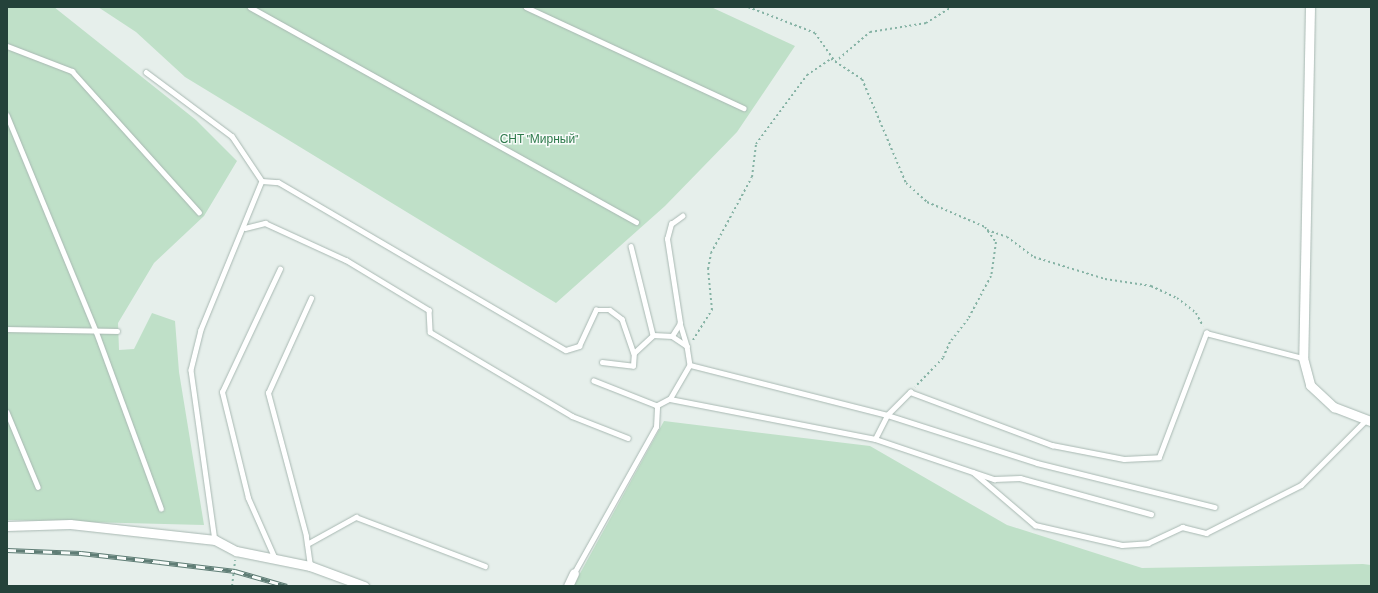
<!DOCTYPE html>
<html>
<head>
<meta charset="utf-8">
<style>
	body { margin:0 }
	#map { position:relative; width:1378px; height:593px; overflow:hidden; background:#e6efeb; font-family:Barlow,sans-serif }
	div>[style] { position:absolute }
	[style*='--x'] { left:calc(var(--x)*1px); top:calc(var(--y)*1px); width:calc(var(--w)*1px); rotate:calc(var(--a)*1deg) }
	.green>* { inset:0; background:#bfe0c8 }
	.path>* { height:2px; margin-top:-1px; transform-origin:0; background:repeating-linear-gradient(90deg,#86b3a5 0 2px,transparent 0 5px) }
	.roads { filter:drop-shadow(0 0 1px #a8b8b2) drop-shadow(0 0 1px #a8b8b2) }
	.service>* { height:4.5px; margin:-2.25px; padding:0 2.25px; transform-origin:2.25px; border-radius:2.25px; background:#fff }
	.minor>* { height:9px; margin:-4.5px; padding:0 4.5px; transform-origin:4.5px; border-radius:4.5px; background:#fff }
	.rail>* { height:4.5px; margin-top:-2.25px; transform-origin:0; background:repeating-linear-gradient(90deg,#f7fbf9 0 9px,#5f7d75 0 18px); box-sizing:border-box; border-block:1px solid #5f7d75 }
	span { translate:-50% -50%; white-space:nowrap; text-align:center; line-height:1.15; -webkit-text-stroke:3px #f7fbf9; paint-order:stroke }
	.park-label { font-size:12px; color:#2d7a4b }
	.frame { position:absolute; inset:0; border:8px solid #24423a; pointer-events:none }
</style>
</head>
<body>
<div id="map">
	<div class="green">
		<div style="clip-path:polygon(7px 7px,54px 7px,196px 120px,237px 161px,204px 216px,154px 263px,118px 323px,119px 350px,134px 349px,152px 313px,175px 321px,179px 372px,204px 525px,7px 520px)"></div>
		<div style="clip-path:polygon(98px 7px,711px 7px,795px 46px,737px 132px,665px 206px,556px 303px,185px 77px,136px 32px)"></div>
		<div style="clip-path:polygon(664px 421px,870px 446px,1007px 525px,1142px 568px,1363px 564px,1371px 565px,1371px 586px,573px 586px)"></div>
	</div>
	<div class="path">
		<div style="--x:748;--y:7;--w:72;--a:21.2"></div>
		<div style="--x:815;--y:33;--w:35;--a:55"></div>
		<div style="--x:835;--y:62;--w:46;--a:-40.6"></div>
		<div style="--x:870;--y:32;--w:57;--a:-9.1"></div>
		<div style="--x:926;--y:23;--w:31;--a:-32"></div>
		<div style="--x:987;--y:230;--w:21;--a:19"></div>
		<div style="--x:1007;--y:237;--w:34;--a:37"></div>
		<div style="--x:1034;--y:257;--w:74;--a:17.2"></div>
		<div style="--x:1105;--y:279;--w:47;--a:8.7"></div>
		<div style="--x:1151;--y:286;--w:29;--a:25"></div>
		<div style="--x:1177;--y:298;--w:24;--a:38"></div>
		<div style="--x:1196;--y:313;--w:15;--a:62"></div>
		<div style="--x:693;--y:340;--w:36;--a:-58"></div>
		<div style="--x:712;--y:310;--w:41;--a:-95.6"></div>
		<div style="--x:708;--y:269;--w:16;--a:-79"></div>
		<div style="--x:711;--y:253;--w:86;--a:-61.7"></div>
		<div style="--x:752;--y:177;--w:33;--a:-83"></div>
		<div style="--x:756;--y:144;--w:86;--a:-53.5"></div>
		<div style="--x:807;--y:75;--w:29;--a:-34"></div>
		<div style="--x:831;--y:59;--w:37;--a:33"></div>
		<div style="--x:862;--y:79;--w:113;--a:67.1"></div>
		<div style="--x:906;--y:183;--w:28;--a:42"></div>
		<div style="--x:927;--y:202;--w:63;--a:23.3"></div>
		<div style="--x:985;--y:227;--w:19;--a:54"></div>
		<div style="--x:996;--y:242;--w:34;--a:98"></div>
		<div style="--x:991;--y:276;--w:49;--a:118.1"></div>
		<div style="--x:968;--y:319;--w:29;--a:128"></div>
		<div style="--x:950;--y:342;--w:17;--a:114"></div>
		<div style="--x:943;--y:358;--w:40;--a:134"></div>
		<div style="--x:232;--y:586;--w:26;--a:-83"></div>
	</div>
	<div class="roads">
		<div class="service">
			<div style="--x:250;--y:7;--w:442;--a:29.1"></div>
			<div style="--x:526;--y:7;--w:240;--a:24.9"></div>
			<div style="--x:7;--y:46;--w:70;--a:21"></div>
			<div style="--x:72;--y:71;--w:190;--a:48"></div>
			<div style="--x:146;--y:72;--w:107;--a:36.7"></div>
			<div style="--x:232;--y:136;--w:54;--a:56.3"></div>
			<div style="--x:262;--y:181;--w:161;--a:112.3"></div>
			<div style="--x:201;--y:330;--w:41;--a:104"></div>
			<div style="--x:191;--y:370;--w:172;--a:82"></div>
			<div style="--x:7;--y:115;--w:234;--a:67.6"></div>
			<div style="--x:96;--y:331;--w:189;--a:69.8"></div>
			<div style="--x:262;--y:181;--w:16;--a:4"></div>
			<div style="--x:278;--y:182;--w:333;--a:30.3"></div>
			<div style="--x:566;--y:350;--w:14;--a:-17"></div>
			<div style="--x:579;--y:346;--w:40;--a:-65"></div>
			<div style="--x:596;--y:310;--w:14;--a:0"></div>
			<div style="--x:610;--y:310;--w:15;--a:37"></div>
			<div style="--x:622;--y:319;--w:36;--a:71"></div>
			<div style="--x:634;--y:353;--w:26;--a:-43"></div>
			<div style="--x:653;--y:335;--w:19;--a:3"></div>
			<div style="--x:672;--y:336;--w:18;--a:34"></div>
			<div style="--x:687;--y:346;--w:19;--a:81"></div>
			<div style="--x:690;--y:365;--w:39;--a:120"></div>
			<div style="--x:670;--y:399;--w:15;--a:152"></div>
			<div style="--x:657;--y:406;--w:68;--a:-158.4"></div>
			<div style="--x:245;--y:228;--w:21;--a:-14"></div>
			<div style="--x:265;--y:223;--w:89;--a:24.6"></div>
			<div style="--x:346;--y:260;--w:97;--a:31.1"></div>
			<div style="--x:429;--y:310;--w:22;--a:87"></div>
			<div style="--x:430;--y:332;--w:165;--a:30.6"></div>
			<div style="--x:572;--y:416;--w:60;--a:21.4"></div>
			<div style="--x:631;--y:246;--w:92;--a:76.1"></div>
			<div style="--x:680;--y:323;--w:24;--a:73"></div>
			<div style="--x:7;--y:329;--w:110;--a:1"></div>
			<div style="--x:672;--y:336;--w:15;--a:-58"></div>
			<div style="--x:680;--y:323;--w:85;--a:-98.8"></div>
			<div style="--x:667;--y:239;--w:16;--a:-75"></div>
			<div style="--x:671;--y:224;--w:14;--a:-36"></div>
			<div style="--x:602;--y:362;--w:31;--a:7"></div>
			<div style="--x:633;--y:366;--w:13;--a:-86"></div>
			<div style="--x:690;--y:365;--w:203;--a:14.2"></div>
			<div style="--x:887;--y:415;--w:157;--a:17.7"></div>
			<div style="--x:1037;--y:463;--w:183;--a:13.9"></div>
			<div style="--x:670;--y:399;--w:209;--a:11"></div>
			<div style="--x:875;--y:439;--w:126;--a:18.6"></div>
			<div style="--x:994;--y:479;--w:26;--a:-2"></div>
			<div style="--x:1020;--y:478;--w:136;--a:15.4"></div>
			<div style="--x:7;--y:412;--w:81;--a:67.5"></div>
			<div style="--x:875;--y:439;--w:27;--a:-63"></div>
			<div style="--x:887;--y:415;--w:33;--a:-45"></div>
			<div style="--x:910;--y:392;--w:152;--a:20.5"></div>
			<div style="--x:1052;--y:445;--w:73;--a:11"></div>
			<div style="--x:1124;--y:459;--w:35;--a:-3"></div>
			<div style="--x:1159;--y:457;--w:133;--a:-69.2"></div>
			<div style="--x:1206;--y:333;--w:100;--a:14.5"></div>
			<div style="--x:973;--y:472;--w:82;--a:40.5"></div>
			<div style="--x:1035;--y:525;--w:89;--a:12.9"></div>
			<div style="--x:1122;--y:545;--w:26;--a:-4"></div>
			<div style="--x:1148;--y:543;--w:38;--a:-25"></div>
			<div style="--x:1182;--y:527;--w:25;--a:14"></div>
			<div style="--x:1206;--y:533;--w:106;--a:-26.8"></div>
			<div style="--x:1301;--y:485;--w:93;--a:-45"></div>
			<div style="--x:307;--y:544;--w:56;--a:-28.9"></div>
			<div style="--x:356;--y:517;--w:138;--a:20.8"></div>
			<div style="--x:275;--y:559;--w:67;--a:-113.9"></div>
			<div style="--x:248;--y:498;--w:109;--a:-103.8"></div>
			<div style="--x:222;--y:392;--w:136;--a:-64.8"></div>
			<div style="--x:310;--y:566;--w:30;--a:-98"></div>
			<div style="--x:306;--y:536;--w:148;--a:-104.9"></div>
			<div style="--x:268;--y:393;--w:104;--a:-65.6"></div>
			<div style="--x:574;--y:573;--w:167;--a:-60.7"></div>
			<div style="--x:656;--y:427;--w:21;--a:-87"></div>
		</div>
		<div class="minor">
			<div style="--x:1310;--y:7;--w:351;--a:91.1"></div>
			<div style="--x:1303;--y:358;--w:28;--a:75"></div>
			<div style="--x:1310;--y:385;--w:33;--a:43"></div>
			<div style="--x:1334;--y:407;--w:40;--a:21"></div>
			<div style="--x:7;--y:526;--w:63;--a:-1.8"></div>
			<div style="--x:70;--y:524;--w:146;--a:6.3"></div>
			<div style="--x:215;--y:540;--w:24;--a:28"></div>
			<div style="--x:236;--y:551;--w:76;--a:11.5"></div>
			<div style="--x:310;--y:566;--w:58;--a:20.3"></div>
			<div style="--x:568;--y:586;--w:14;--a:-65"></div>
		</div>
	</div>
	<div class="rail">
		<div style="--x:7;--y:550;--w:74;--a:2.3"></div>
		<div style="--x:81;--y:553;--w:80;--a:6.5"></div>
		<div style="--x:160;--y:562;--w:76;--a:6.8"></div>
		<div style="--x:235;--y:571;--w:54;--a:16.1"></div>
	</div>
	<div class="park-label">
		<span style="left:539px;top:139px">СНТ "Мирный"</span>
	</div>
	<div class="frame"></div>
</div>
</body>
</html>
